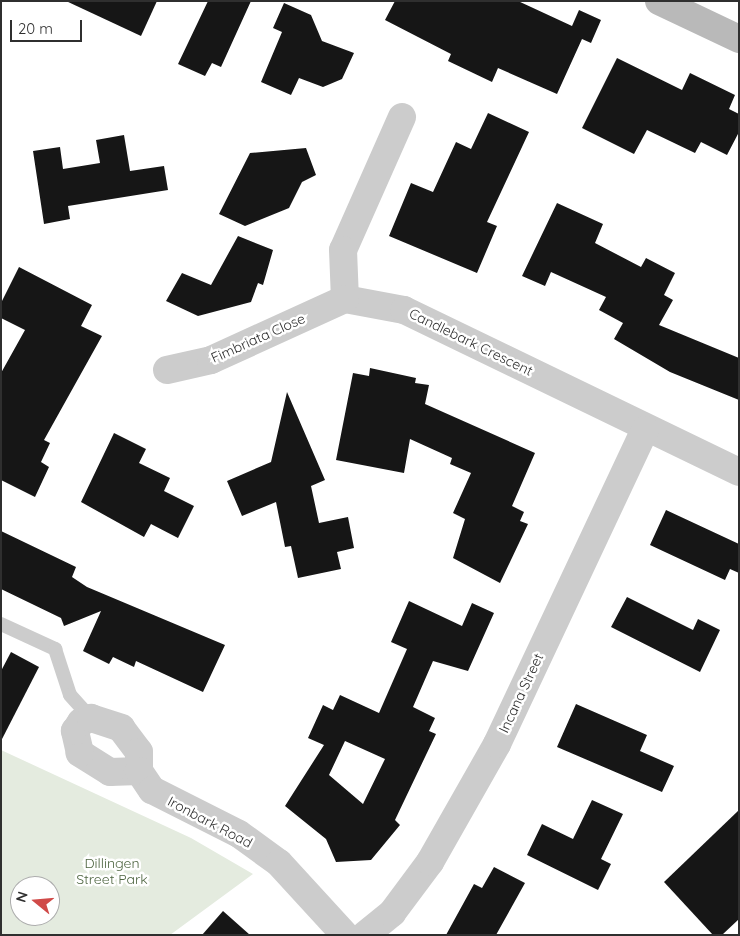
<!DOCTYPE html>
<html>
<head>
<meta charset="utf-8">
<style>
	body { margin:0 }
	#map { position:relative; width:740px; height:936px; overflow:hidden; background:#fff; font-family:Quicksand,sans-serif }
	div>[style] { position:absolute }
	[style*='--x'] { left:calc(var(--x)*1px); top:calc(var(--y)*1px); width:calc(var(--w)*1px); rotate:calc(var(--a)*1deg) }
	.green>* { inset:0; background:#e4ebdf }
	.building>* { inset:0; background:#161616 }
	.lane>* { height:14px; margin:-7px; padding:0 7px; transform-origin:7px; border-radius:7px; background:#ccc }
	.street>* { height:28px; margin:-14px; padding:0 14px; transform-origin:14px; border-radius:14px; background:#ccc }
	.secondary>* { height:28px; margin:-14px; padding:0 14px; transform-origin:14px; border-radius:14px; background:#b9b9b9 }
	span { translate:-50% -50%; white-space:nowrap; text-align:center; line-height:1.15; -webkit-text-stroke:5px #fff; paint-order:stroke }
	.street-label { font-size:14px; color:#2f2f2f }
	.park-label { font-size:14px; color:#4f6642 }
	.frame { position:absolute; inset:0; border:2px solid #2f2f2f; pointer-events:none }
	.north { position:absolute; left:10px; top:876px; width:50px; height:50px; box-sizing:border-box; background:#fff; border:1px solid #acacac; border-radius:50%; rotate:287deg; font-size:14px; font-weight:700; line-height:20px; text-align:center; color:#2f2f2f }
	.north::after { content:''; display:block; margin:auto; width:18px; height:22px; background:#d04a48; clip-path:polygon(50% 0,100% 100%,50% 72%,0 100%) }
	.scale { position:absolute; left:10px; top:20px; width:72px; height:22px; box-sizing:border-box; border:2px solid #2f2f2f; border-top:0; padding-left:6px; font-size:15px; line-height:18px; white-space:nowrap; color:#2f2f2f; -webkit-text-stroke:4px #fff; paint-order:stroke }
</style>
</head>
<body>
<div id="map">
	<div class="green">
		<div style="clip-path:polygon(evenodd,1px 750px,191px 838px,253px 874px,170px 935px,1px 935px,1px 750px,20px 886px,50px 886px,50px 916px,20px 916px,20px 886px)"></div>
	</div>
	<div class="building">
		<div style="clip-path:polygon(66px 1px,157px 1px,141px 36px)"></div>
		<div style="clip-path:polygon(208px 1px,251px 1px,221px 67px,212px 63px,205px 76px,178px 64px)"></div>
		<div style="clip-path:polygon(395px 1px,518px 1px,572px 26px,579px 10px,601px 20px,591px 43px,582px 39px,557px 94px,498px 68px,492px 82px,448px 61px,451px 54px,385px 20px)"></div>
		<div style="clip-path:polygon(284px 3px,311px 15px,322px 41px,354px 53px,342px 79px,323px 87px,299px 78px,291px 95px,261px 82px,282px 32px,273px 28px)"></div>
		<div style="clip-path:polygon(617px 58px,682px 90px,690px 73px,735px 95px,729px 109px,739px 114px,739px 132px,727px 155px,701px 142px,695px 153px,647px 130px,634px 154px,582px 128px)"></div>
		<div style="clip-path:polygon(488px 113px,529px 132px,487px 222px,497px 226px,477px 273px,389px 236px,411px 183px,433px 192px,456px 142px,471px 149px)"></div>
		<div style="clip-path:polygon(124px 135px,130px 171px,164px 166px,168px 190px,68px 206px,70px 219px,44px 224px,33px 151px,60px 147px,63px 169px,100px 163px,96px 140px)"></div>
		<div style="clip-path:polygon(306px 148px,316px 175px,302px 182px,289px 208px,245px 226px,219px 214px,250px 153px)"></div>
		<div style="clip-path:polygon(557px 203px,603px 224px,595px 243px,641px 267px,646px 258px,675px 273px,664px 295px,673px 300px,659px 325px,739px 358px,739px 400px,670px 372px,614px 339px,623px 323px,599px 310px,606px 297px,551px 272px,545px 286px,522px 276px)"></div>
		<div style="clip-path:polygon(238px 236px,273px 250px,263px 285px,258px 283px,251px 302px,198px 316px,166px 301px,182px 273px,211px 285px)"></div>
		<div style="clip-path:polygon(19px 267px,92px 305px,81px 326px,102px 336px,44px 440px,50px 443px,41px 462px,49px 467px,35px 497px,1px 480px,1px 373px,25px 330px,1px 318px,1px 303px)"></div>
		<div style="clip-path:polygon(370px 368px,416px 378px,415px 383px,429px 385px,425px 404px,535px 453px,512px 506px,524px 512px,520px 521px,528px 524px,500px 583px,453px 558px,465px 519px,453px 513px,471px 473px,450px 464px,452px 458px,410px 439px,404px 473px,336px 460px,353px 373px,369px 376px)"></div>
		<div style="clip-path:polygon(287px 392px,325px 480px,311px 486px,319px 523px,348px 517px,354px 548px,337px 552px,341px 569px,298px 578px,291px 546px,285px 547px,276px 502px,242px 516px,227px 481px,271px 462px)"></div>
		<div style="clip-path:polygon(114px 433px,146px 449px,139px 463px,170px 478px,164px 491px,194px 506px,178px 538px,151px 524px,144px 537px,81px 502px)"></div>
		<div style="clip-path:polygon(666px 510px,739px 544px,739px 573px,730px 569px,725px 580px,650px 545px)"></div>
		<div style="clip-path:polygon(1px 531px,76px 567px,72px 577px,87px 587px,225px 645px,203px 692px,136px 661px,134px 667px,113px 657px,109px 664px,83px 651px,101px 611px,64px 626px,61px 618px,1px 589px)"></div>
		<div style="clip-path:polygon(627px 597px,693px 630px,698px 619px,720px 630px,700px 672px,611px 627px)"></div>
		<div style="clip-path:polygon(evenodd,409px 601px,462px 626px,472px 603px,494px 613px,468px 671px,433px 661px,413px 707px,435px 718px,429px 731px,436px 734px,395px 820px,400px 825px,371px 860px,336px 862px,326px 839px,285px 806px,324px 745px,308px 738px,323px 705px,333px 710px,340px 695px,379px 713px,407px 649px,391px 642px,409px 601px,345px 741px,385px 759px,363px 804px,329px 775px,345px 741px)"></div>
		<div style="clip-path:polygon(11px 652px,39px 667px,1px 741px,1px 671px)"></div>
		<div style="clip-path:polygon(576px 704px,647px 735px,640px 751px,674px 766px,662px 792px,557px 747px)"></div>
		<div style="clip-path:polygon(592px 800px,623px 814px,601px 859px,611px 864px,598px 890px,527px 855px,542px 824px,573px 839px)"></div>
		<div style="clip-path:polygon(739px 810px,739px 919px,722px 935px,713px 935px,664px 882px)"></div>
		<div style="clip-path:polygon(494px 867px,525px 883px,496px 935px,446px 935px,474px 884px,482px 888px)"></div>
		<div style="clip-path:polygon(223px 911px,250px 935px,202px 935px)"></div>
	</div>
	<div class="lane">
		<div style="--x:1;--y:624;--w:60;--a:24.8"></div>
		<div style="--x:55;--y:649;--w:48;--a:71.9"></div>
		<div style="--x:70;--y:695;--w:31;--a:48"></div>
	</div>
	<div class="street">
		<div style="--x:402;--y:117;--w:145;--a:113.9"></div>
		<div style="--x:343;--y:250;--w:49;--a:87.7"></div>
		<div style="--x:345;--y:299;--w:60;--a:10.6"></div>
		<div style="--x:404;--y:310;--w:372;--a:25.8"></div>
		<div style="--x:167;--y:370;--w:45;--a:-12.8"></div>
		<div style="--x:211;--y:360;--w:147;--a:-24.5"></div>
		<div style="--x:139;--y:771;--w:29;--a:178"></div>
		<div style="--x:110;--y:772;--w:36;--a:-148"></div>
		<div style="--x:80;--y:753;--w:23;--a:-103"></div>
		<div style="--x:75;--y:731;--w:11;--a:-56"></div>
		<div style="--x:81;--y:722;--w:11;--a:-22"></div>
		<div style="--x:91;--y:718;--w:32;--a:18"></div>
		<div style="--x:121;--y:728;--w:30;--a:53"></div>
		<div style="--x:139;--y:752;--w:19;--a:90"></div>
		<div style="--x:139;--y:771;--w:23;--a:56"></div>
		<div style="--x:152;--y:790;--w:97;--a:26.8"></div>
		<div style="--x:239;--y:834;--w:49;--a:35.9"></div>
		<div style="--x:279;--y:863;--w:98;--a:47.5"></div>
		<div style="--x:365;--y:935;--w:35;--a:-39"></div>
		<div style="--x:392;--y:913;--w:64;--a:-53.3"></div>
		<div style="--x:430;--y:862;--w:136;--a:-60.4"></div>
		<div style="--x:497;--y:744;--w:347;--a:-64.8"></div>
	</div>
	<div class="secondary">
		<div style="--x:659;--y:1;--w:89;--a:25.4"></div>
	</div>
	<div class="street-label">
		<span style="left:258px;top:338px;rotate:-24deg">Fimbriata Close</span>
		<span style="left:471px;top:342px;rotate:26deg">Candlebark Crescent</span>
		<span style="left:521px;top:693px;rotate:-65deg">Incana Street</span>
		<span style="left:210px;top:822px;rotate:28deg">Ironbark Road</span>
	</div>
	<div class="park-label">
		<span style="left:112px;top:871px">Dillingen<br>Street Park</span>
	</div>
	<div class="frame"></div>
	<div class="north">N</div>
	<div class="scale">20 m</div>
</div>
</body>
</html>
